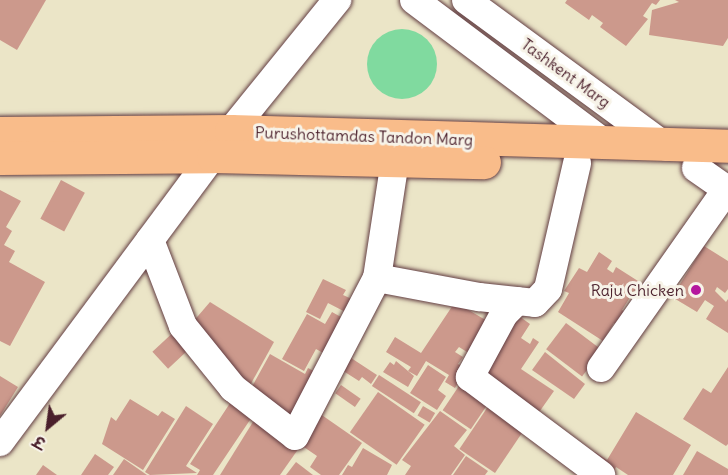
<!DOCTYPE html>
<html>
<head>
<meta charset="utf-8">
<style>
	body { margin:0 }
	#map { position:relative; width:728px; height:475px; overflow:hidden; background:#ebe5c7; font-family:Delius,"Playpen Sans Deva",sans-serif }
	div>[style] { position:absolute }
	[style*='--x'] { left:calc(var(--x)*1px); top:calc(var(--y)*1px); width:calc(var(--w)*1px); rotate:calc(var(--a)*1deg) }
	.green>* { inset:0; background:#80da9f }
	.round { border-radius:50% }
	.building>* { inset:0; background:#cc998c; transform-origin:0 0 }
	.roads { filter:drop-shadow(0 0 2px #623d42) drop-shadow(0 0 2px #623d42) }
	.minor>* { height:28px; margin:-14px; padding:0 14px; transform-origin:14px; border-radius:14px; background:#fff }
	.major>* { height:33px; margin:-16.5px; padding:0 16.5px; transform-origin:16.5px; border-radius:16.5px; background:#f9bc8a }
	.dots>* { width:16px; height:16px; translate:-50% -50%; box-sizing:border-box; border:3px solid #f7f3e8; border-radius:50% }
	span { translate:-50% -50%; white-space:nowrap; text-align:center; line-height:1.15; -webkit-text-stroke:6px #f7f3e8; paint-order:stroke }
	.street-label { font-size:16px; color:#4a1f2b }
	.poi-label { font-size:16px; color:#4a1f2b }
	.right { translate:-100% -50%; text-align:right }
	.north { position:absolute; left:18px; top:397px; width:60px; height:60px; -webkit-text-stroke:4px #f7f3e8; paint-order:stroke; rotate:209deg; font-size:16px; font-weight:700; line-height:24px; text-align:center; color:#4a1f2b }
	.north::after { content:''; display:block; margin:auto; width:21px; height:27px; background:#4a1f2b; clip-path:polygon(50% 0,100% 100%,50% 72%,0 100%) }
</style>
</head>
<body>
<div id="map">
	<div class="green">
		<div class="round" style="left:367px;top:29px;width:70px;height:70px"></div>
	</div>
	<div class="building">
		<div style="clip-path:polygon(0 0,46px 0,17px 50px,0 40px)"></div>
		<div style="clip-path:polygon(567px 0,660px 0,656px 5px,652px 3px,643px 16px,648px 19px,626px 46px,600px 27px,603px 23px,592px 15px,589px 20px,565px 3px)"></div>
		<div style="clip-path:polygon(675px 0,728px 0,728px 38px,723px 46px,649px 35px,652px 10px,679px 2px)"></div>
		<div style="left:61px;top:180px;width:27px;height:44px;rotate:28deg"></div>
		<div style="clip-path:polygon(0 190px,21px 201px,6px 227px,12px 231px,4px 245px,15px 251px,9px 262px,45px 282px,10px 346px,0 341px)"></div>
		<div style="clip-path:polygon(704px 246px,728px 261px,728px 289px,725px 293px,717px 287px,715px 291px,726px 302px,728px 299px,728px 333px,706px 319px,714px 306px,705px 300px,697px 312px,672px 297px)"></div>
		<div style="clip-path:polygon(599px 252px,612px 261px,607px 269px,613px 273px,616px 267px,649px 288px,644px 297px,634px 291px,622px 310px,630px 315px,622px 328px,614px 323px,603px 341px,558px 312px,569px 293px,564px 291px,579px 268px,587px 272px)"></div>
		<div style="clip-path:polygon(323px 279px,346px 290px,343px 295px,354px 300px,355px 317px,328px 303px,320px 319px,306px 312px)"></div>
		<div style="clip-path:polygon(210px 302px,274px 342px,248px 389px,192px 323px)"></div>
		<div style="clip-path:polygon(455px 302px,494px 325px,475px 357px,459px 347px,455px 352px,463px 357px,458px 364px,466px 368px,455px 388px,445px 382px,449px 375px,426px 361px,417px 376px,408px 371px,411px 367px,386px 352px,395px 337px,421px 353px)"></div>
		<div style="clip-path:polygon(512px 311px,530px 324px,521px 338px,530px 344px,533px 338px,539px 342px,521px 369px,554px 391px,535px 418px,478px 381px)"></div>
		<div style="clip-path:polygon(332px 312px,350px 322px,332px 358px,316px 349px,304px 371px,282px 359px,307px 314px,325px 324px)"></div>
		<div style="left:566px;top:323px;width:45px;height:33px;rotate:37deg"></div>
		<div style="left:178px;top:328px;width:23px;height:35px;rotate:47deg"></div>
		<div style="clip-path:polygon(545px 352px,585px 384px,574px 399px,532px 370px)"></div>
		<div style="clip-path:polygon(270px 354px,305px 374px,308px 368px,323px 376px,294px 423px,248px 394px)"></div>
		<div style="clip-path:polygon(345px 354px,377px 375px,371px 384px,362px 377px,359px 381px,337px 367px)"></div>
		<div style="clip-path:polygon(396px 361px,414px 376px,408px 387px,383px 372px,390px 362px,394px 365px)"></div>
		<div style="clip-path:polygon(428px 365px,446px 377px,438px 390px,446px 396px,437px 410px,410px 393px)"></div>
		<div style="clip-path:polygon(728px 367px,728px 444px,726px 446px,683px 419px,703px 388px,711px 393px)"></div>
		<div style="left:379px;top:375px;width:50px;height:13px;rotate:33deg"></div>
		<div style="clip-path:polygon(0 376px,18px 387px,0 416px)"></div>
		<div style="left:465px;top:377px;width:34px;height:40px;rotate:34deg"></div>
		<div style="left:341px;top:385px;width:24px;height:10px;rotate:35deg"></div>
		<div style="left:378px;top:392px;width:57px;height:49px;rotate:35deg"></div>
		<div style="clip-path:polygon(236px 394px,258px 408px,213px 475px,197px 475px,200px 470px,190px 464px)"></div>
		<div style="clip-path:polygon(130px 399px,158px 416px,162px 411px,175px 419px,143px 470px,102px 444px,111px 417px,116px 421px)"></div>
		<div style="left:489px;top:405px;width:43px;height:53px;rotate:34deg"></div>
		<div style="clip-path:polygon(186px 406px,213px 424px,186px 466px,197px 473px,150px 475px,145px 472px)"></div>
		<div style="left:423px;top:406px;width:14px;height:11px;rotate:30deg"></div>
		<div style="clip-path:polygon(316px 411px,362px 443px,339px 475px,321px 475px,310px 467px,317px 456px,295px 441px)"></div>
		<div style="clip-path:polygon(440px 411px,467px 430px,454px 446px,465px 455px,451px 475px,405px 475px,411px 466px,402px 460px)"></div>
		<div style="clip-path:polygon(636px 412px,691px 445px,673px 475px,628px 475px,616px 467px,613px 472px,591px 459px,595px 452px,607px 460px)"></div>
		<div style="clip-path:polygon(256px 417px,299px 448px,280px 475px,220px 475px)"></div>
		<div style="clip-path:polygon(363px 448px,392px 465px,387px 475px,342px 475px,348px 465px,352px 467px)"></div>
		<div style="clip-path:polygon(697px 451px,728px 469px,728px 475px,683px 475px)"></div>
		<div style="clip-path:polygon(95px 454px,114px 467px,108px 475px,81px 475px)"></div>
		<div style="clip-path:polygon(466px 456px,488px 471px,485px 475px,453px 475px)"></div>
		<div style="clip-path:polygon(124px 459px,147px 475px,113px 475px)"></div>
		<div style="clip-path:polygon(296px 462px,313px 475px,286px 475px)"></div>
		<div style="clip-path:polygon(43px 465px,57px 475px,36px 475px)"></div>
	</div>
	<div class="roads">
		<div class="minor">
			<div style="--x:414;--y:0;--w:241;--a:36.9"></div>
			<div style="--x:466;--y:0;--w:248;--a:36.3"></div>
			<div style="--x:696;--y:168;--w:39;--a:35"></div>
			<div style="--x:150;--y:240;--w:92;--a:69"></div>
			<div style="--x:183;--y:326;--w:80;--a:51.1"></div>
			<div style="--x:233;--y:388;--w:78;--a:37.7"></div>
			<div style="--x:295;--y:436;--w:178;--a:-62.6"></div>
			<div style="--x:377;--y:278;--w:118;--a:-81.3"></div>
			<div style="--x:377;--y:278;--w:104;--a:10.6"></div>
			<div style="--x:479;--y:297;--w:56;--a:6.1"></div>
			<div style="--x:535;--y:303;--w:19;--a:-47"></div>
			<div style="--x:548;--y:289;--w:129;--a:-77"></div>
			<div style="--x:517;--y:301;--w:18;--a:135"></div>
			<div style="--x:504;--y:314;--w:72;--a:118.4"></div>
			<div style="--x:470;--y:377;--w:164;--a:36.8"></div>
			<div style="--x:601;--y:368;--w:219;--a:-54.9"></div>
			<div style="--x:0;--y:442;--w:387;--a:-53.4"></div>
			<div style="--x:231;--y:131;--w:169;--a:-51"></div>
		</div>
		<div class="major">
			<div style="--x:0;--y:133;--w:231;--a:-0.5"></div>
			<div style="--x:231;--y:131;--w:497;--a:1.7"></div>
			<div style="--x:0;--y:158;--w:213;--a:-0.5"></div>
			<div style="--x:213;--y:156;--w:271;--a:1.3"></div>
		</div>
	</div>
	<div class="dots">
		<div style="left:696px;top:290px;background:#b5179e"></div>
	</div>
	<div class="street-label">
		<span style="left:566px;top:73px;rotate:36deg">Tashkent Marg</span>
		<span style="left:364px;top:136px;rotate:2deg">Purushottamdas Tandon Marg</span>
	</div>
	<div class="poi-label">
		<span class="right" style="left:684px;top:290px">Raju Chicken</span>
	</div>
	<div class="north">उ</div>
</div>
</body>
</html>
